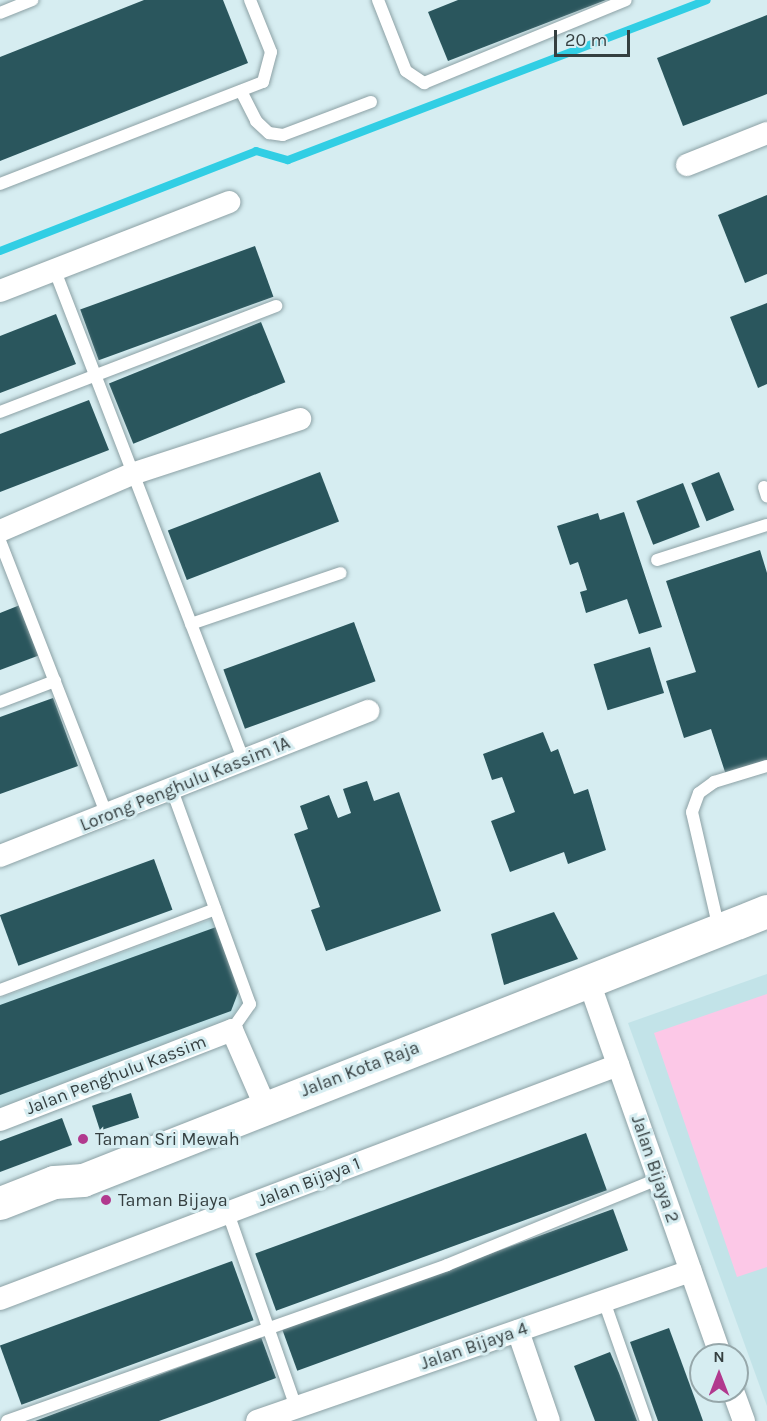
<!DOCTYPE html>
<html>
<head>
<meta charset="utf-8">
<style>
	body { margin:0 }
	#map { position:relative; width:767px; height:1421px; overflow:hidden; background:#d6edf1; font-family:Karla,sans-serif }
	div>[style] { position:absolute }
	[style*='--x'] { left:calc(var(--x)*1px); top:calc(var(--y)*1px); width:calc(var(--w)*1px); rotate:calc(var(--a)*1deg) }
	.built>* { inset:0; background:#c2e3e8 }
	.green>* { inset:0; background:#fcc8e7 }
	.stream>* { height:8px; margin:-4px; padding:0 4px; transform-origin:4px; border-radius:4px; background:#31cee4 }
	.building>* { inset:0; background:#2a565d; transform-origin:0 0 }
	.roads { filter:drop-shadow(0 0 2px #8ca1a5) drop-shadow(0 0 2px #8ca1a5) }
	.service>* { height:12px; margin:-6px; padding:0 6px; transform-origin:6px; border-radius:6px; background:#fff }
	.minor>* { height:22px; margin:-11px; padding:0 11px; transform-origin:11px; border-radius:11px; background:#fff }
	.secondary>* { height:33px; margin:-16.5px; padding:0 16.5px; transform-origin:16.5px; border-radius:16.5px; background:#fff }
	.dots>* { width:16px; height:16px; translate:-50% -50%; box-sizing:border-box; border:3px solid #d6edf1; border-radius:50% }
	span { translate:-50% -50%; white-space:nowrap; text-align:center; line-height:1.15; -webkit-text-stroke:6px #d6edf1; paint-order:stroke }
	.street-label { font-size:18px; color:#353f40 }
	.poi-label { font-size:18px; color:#353f40 }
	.left { translate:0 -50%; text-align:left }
	.north { position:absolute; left:689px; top:1343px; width:60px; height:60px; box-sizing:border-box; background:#d6edf1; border:2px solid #96a7aa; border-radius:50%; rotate:0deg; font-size:16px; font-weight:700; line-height:24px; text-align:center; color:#353f40 }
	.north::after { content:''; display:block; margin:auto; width:21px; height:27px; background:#b1398e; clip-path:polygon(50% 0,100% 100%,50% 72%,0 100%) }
	.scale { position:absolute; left:554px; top:30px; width:76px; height:27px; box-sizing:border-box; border:3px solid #353f40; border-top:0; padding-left:8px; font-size:18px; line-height:21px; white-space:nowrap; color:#353f40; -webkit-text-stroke:4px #d6edf1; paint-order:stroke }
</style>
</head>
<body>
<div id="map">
	<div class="built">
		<div style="clip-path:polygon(212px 919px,244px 1004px,230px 1021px,0 1111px,0 998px)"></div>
		<div style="clip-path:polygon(767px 974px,767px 1406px,628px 1023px)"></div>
	</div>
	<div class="green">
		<div style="clip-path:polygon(767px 994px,767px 1267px,737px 1277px,654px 1033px)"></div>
	</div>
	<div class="stream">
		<div style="--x:0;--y:251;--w:275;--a:-21.3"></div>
		<div style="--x:256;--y:151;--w:33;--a:16"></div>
		<div style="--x:288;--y:160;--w:448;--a:-20.9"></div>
	</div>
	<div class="building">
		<div style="clip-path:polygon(144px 0,223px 0,248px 63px,0 161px,0 57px)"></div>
		<div style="clip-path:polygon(458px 0,606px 0,448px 61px,428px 12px)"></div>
		<div style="clip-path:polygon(767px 15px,767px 94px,683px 126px,657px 58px)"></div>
		<div style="clip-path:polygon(767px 195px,767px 274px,745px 283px,718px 215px)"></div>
		<div style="left:255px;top:246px;width:54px;height:186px;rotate:70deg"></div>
		<div style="clip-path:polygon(767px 303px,767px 384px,758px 388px,730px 317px)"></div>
		<div style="clip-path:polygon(56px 314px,76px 364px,0 393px,0 336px)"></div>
		<div style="left:261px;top:322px;width:65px;height:164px;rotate:68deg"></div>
		<div style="clip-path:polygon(89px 400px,109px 450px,0 492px,0 434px)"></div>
		<div style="left:320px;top:472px;width:53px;height:163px;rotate:69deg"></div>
		<div style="left:719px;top:472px;width:41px;height:30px;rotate:68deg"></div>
		<div style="left:683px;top:483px;width:47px;height:50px;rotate:69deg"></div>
		<div style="clip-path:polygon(624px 512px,662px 627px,639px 634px,627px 599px,586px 613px,580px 592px,587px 590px,578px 562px,570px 565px,557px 526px,598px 513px,600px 520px)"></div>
		<div style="clip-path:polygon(760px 550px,767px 573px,767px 762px,726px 775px,711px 729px,684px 738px,666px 681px,696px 672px,666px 581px)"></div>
		<div style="clip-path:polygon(20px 605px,40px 655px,0 670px,0 613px)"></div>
		<div style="left:354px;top:622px;width:63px;height:139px;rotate:70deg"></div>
		<div style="left:650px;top:647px;width:48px;height:59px;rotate:73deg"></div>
		<div style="clip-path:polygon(53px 698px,78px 766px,0 794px,0 717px)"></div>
		<div style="clip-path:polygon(543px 732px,551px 752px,558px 749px,574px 794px,588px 789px,606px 850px,568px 864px,564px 852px,510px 872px,491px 821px,515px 812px,502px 777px,492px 780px,483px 754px)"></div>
		<div style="clip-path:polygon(367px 781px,374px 801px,399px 792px,441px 911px,326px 951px,311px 910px,320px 907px,294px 834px,308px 829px,300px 806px,329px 795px,338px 818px,351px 813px,343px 789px)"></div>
		<div style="left:154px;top:859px;width:54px;height:164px;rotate:70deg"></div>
		<div style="clip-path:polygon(554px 912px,578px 959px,504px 985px,491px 934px)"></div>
		<div style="clip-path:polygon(219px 926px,241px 985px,231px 1011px,0 1095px,0 1005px)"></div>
		<div style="left:131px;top:1093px;width:26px;height:41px;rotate:72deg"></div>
		<div style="clip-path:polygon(62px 1118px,72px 1145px,0 1172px,0 1141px)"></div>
		<div style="left:586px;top:1133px;width:61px;height:352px;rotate:70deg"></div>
		<div style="left:613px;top:1209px;width:44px;height:352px;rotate:70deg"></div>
		<div style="left:232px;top:1261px;width:63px;height:247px;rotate:70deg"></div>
		<div style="clip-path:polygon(669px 1328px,702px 1418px,703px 1421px,658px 1421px,654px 1410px,630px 1342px)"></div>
		<div style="clip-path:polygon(261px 1337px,276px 1378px,209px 1403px,159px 1421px,35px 1421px)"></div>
		<div style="clip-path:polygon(610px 1352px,619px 1373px,637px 1421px,595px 1421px,574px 1366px)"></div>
	</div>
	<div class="roads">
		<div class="service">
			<div style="--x:378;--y:0;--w:76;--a:68.5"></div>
			<div style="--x:406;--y:71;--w:22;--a:34"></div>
			<div style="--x:424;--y:83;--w:218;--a:-22.3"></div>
			<div style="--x:0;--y:13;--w:35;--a:-22"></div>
			<div style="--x:241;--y:91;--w:34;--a:63"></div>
			<div style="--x:256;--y:121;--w:18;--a:43"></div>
			<div style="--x:269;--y:133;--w:14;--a:8"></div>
			<div style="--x:283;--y:135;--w:94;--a:-20.6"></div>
			<div style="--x:0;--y:184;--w:282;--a:-21.2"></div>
			<div style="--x:263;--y:82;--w:31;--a:-75"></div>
			<div style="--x:271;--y:52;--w:56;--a:-112"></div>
			<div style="--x:55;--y:271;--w:525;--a:68.91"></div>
			<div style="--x:0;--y:412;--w:296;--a:-21"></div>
			<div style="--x:764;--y:487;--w:10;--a:73"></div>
			<div style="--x:0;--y:541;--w:295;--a:68.7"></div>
			<div style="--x:657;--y:560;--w:115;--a:-17.7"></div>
			<div style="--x:191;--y:624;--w:158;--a:-18.8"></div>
			<div style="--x:0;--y:702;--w:59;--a:-20.9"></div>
			<div style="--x:172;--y:790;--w:228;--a:70"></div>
			<div style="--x:250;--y:1004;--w:32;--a:125"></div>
			<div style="--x:719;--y:929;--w:120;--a:-103"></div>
			<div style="--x:692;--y:812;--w:20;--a:-70"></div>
			<div style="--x:699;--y:793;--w:19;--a:-36"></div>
			<div style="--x:714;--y:782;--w:55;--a:-16.8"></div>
			<div style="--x:0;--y:990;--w:230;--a:-20.6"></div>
			<div style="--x:228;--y:1213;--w:206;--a:70.7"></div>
			<div style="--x:604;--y:1301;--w:127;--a:70.7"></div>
			<div style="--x:7;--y:1421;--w:467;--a:-19.5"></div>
			<div style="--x:447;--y:1265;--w:228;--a:-22.2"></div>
		</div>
		<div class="minor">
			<div style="--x:687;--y:165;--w:86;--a:-21.8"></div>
			<div style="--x:0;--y:291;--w:246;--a:-21.2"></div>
			<div style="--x:0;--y:531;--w:144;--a:-23.4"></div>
			<div style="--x:132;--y:474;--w:177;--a:-18.1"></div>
			<div style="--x:0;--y:856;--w:396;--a:-21.5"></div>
			<div style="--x:589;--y:982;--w:395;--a:70.6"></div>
			<div style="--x:0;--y:1120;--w:249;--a:-21.2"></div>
			<div style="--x:232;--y:1030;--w:83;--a:66.5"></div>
			<div style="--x:0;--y:1299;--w:661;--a:-20.74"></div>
			<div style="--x:518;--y:1331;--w:95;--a:71"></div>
			<div style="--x:733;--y:1391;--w:32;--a:70"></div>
			<div style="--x:257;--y:1421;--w:459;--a:-19.1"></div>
		</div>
		<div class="secondary">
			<div style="--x:0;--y:1203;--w:58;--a:-21.3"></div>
			<div style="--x:54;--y:1182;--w:29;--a:-4"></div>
			<div style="--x:83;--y:1180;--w:735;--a:-21.47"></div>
		</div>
	</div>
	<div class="dots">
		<div style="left:83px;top:1139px;background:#b1398e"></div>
		<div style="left:106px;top:1200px;background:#b1398e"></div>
	</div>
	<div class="street-label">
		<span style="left:185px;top:784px;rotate:-22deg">Lorong Penghulu Kassim 1A</span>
		<span style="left:360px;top:1069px;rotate:-21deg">Jalan Kota Raja</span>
		<span style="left:116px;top:1075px;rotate:-21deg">Jalan Penghulu Kassim</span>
		<span style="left:655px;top:1169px;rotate:71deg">Jalan Bijaya 2</span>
		<span style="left:309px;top:1182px;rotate:-21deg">Jalan Bijaya 1</span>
		<span style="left:474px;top:1346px;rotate:-19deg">Jalan Bijaya 4</span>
	</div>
	<div class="poi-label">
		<span class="left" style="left:95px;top:1139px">Taman Sri Mewah</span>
		<span class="left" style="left:118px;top:1200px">Taman Bijaya</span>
	</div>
	<div class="north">N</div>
	<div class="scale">20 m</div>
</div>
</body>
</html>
